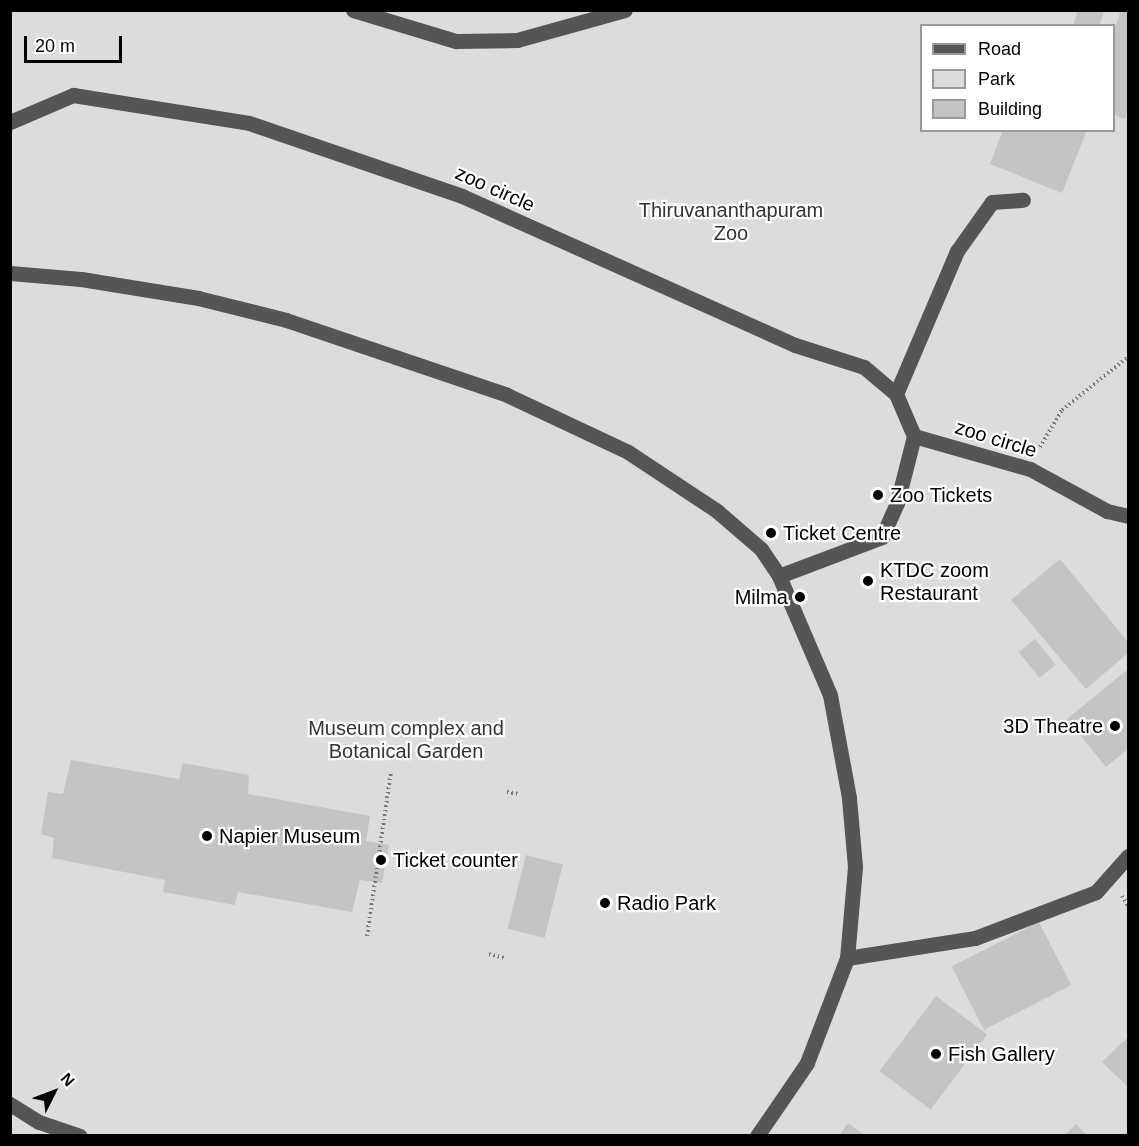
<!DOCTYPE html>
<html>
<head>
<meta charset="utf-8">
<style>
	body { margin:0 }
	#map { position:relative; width:1139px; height:1146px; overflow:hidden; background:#fff; font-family:Helvetica,sans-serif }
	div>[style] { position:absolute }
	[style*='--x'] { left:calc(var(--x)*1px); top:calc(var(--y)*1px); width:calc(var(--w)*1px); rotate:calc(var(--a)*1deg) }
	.green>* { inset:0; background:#dcdcdc }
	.building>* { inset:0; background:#c4c4c4; transform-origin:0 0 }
	.path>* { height:4px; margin-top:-2px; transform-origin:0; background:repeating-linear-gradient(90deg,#777 0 1.5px,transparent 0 4.5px) }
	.minor>* { height:15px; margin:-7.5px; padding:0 7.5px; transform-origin:7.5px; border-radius:7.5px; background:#555 }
	.dots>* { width:16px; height:16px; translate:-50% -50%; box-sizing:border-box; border:3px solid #fff; border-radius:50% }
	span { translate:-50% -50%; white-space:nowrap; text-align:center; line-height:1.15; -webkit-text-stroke:4.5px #fff; paint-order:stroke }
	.street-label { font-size:20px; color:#000 }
	.park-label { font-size:20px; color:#333 }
	.poi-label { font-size:20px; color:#000 }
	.left { translate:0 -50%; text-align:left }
	.right { translate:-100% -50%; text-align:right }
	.frame { position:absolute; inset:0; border:12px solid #000; pointer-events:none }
	.legend { position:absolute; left:920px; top:24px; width:195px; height:108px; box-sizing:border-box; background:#fff; border:2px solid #999; margin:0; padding:8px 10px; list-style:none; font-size:18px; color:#000 }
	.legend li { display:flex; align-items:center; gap:12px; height:30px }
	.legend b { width:30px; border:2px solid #999 }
	.north { position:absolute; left:24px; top:1062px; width:60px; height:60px; -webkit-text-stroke:4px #fff; paint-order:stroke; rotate:48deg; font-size:16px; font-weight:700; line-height:24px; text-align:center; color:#000 }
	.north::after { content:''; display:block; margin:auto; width:21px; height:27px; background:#000; clip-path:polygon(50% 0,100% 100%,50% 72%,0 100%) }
	.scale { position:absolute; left:24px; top:36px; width:98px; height:27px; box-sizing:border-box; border:3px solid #000; border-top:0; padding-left:8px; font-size:18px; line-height:21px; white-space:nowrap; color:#000; -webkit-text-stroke:4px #fff; paint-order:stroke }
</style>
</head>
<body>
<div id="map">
	<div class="green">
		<div style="clip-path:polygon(evenodd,10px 11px,1128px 11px,1128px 1135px,11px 1135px,10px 11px,922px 26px,1114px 26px,1114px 130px,922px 130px,922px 26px)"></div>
	</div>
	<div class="building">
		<div style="clip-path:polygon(1078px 10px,1104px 12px,1099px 26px,1073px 26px)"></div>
		<div style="clip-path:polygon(1121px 10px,1128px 10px,1128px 107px,1125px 119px,1114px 115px,1114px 31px)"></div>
		<div style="clip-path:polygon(1003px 130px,1087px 130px,1062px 193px,990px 164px)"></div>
		<div style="clip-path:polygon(1060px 559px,1128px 642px,1128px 653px,1086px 689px,1011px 600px)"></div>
		<div style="left:1035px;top:639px;width:33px;height:21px;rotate:51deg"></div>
		<div style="clip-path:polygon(1128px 669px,1128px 749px,1106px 767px,1067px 719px)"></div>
		<div style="clip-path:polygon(71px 760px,179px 779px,183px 763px,249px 775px,248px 794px,370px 816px,366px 841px,389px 845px,382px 883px,360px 880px,352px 912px,238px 892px,235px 905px,163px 892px,165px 880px,52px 858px,54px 838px,41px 834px,48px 792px,63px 794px)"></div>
		<div style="left:526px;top:855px;width:38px;height:76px;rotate:14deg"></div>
		<div style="left:1039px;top:922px;width:71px;height:98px;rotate:63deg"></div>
		<div style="left:936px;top:996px;width:64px;height:94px;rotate:37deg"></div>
		<div style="clip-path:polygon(1128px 1037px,1128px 1087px,1102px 1062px)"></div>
		<div style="clip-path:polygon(848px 1123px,866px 1136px,839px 1136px)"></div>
		<div style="clip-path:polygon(1076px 1124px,1087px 1136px,1064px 1136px)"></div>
	</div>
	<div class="path">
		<div style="--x:1040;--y:447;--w:43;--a:-59.3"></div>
		<div style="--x:1062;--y:410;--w:85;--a:-38.8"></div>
		<div style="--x:507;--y:792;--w:12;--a:9"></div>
		<div style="--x:1122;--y:896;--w:12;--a:59"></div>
		<div style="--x:367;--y:936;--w:166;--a:-81.7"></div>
		<div style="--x:489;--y:954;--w:16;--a:14"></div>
	</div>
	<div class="minor">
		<div style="--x:353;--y:10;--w:108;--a:16.8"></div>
		<div style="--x:456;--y:41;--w:61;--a:-0.9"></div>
		<div style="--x:517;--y:40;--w:112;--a:-15.5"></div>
		<div style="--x:10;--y:122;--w:69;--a:-23.2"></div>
		<div style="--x:73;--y:95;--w:178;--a:9"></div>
		<div style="--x:249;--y:123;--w:225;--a:18.9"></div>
		<div style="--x:462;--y:196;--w:365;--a:24.1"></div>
		<div style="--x:795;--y:345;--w:72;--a:17.7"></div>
		<div style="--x:864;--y:367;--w:42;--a:40.2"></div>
		<div style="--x:896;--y:394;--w:46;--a:66.8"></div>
		<div style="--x:914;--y:436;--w:69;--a:104.2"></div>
		<div style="--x:897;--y:503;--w:37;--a:114"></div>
		<div style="--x:882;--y:537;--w:110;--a:159.3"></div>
		<div style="--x:10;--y:273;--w:71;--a:4.8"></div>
		<div style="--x:81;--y:279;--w:119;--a:9.2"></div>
		<div style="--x:198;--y:298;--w:91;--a:14"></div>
		<div style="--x:286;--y:320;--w:233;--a:18.7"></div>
		<div style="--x:507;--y:395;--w:134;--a:25.2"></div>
		<div style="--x:628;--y:452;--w:107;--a:33.5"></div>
		<div style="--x:717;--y:511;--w:58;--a:40.8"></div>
		<div style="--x:761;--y:549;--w:32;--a:56"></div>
		<div style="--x:779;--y:576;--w:129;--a:66.8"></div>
		<div style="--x:830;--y:695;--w:105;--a:79.5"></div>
		<div style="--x:849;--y:798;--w:69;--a:85"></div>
		<div style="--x:855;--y:867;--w:91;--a:95"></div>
		<div style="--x:847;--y:958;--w:112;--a:110.9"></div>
		<div style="--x:807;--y:1063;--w:88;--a:124.4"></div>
		<div style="--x:896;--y:394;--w:155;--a:-66.9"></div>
		<div style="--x:957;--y:251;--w:60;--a:-54.5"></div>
		<div style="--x:992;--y:202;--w:31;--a:-4"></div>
		<div style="--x:914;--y:436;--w:121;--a:15.9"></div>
		<div style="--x:1030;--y:469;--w:88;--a:28.6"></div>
		<div style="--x:1107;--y:511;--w:22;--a:13"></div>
		<div style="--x:847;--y:958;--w:130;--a:-8.9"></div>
		<div style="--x:975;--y:938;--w:129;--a:-20.8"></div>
		<div style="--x:1096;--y:892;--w:48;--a:-48.4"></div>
		<div style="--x:10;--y:1104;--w:34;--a:32"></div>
		<div style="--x:39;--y:1122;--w:43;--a:18.9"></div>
	</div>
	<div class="dots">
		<div style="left:878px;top:495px;background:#000"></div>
		<div style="left:771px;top:533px;background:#000"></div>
		<div style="left:868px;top:581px;background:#000"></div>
		<div style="left:800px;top:597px;background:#000"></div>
		<div style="left:1115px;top:726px;background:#000"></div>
		<div style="left:207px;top:836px;background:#000"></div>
		<div style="left:381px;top:860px;background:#000"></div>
		<div style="left:605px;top:903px;background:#000"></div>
		<div style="left:936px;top:1054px;background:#000"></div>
	</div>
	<div class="street-label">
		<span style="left:495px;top:189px;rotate:24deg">zoo circle</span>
		<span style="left:996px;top:439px;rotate:17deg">zoo circle</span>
	</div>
	<div class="park-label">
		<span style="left:731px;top:222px">Thiruvananthapuram<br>Zoo</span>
		<span style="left:406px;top:740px">Museum complex and<br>Botanical Garden</span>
	</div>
	<div class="poi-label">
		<span class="left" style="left:890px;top:495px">Zoo Tickets</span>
		<span class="left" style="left:783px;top:533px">Ticket Centre</span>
		<span class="left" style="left:880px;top:582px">KTDC zoom<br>Restaurant</span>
		<span class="right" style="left:788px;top:597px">Milma</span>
		<span class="right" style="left:1103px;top:726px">3D Theatre</span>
		<span class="left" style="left:219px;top:836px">Napier Museum</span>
		<span class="left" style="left:393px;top:860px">Ticket counter</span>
		<span class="left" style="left:617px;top:903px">Radio Park</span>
		<span class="left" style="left:948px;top:1054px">Fish Gallery</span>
	</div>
	<div class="frame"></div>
	<ul class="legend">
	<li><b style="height:8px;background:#555"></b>Road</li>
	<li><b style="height:16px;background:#dcdcdc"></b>Park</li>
	<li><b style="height:16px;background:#c4c4c4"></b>Building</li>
	</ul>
	<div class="north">N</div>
	<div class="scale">20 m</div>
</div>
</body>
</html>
